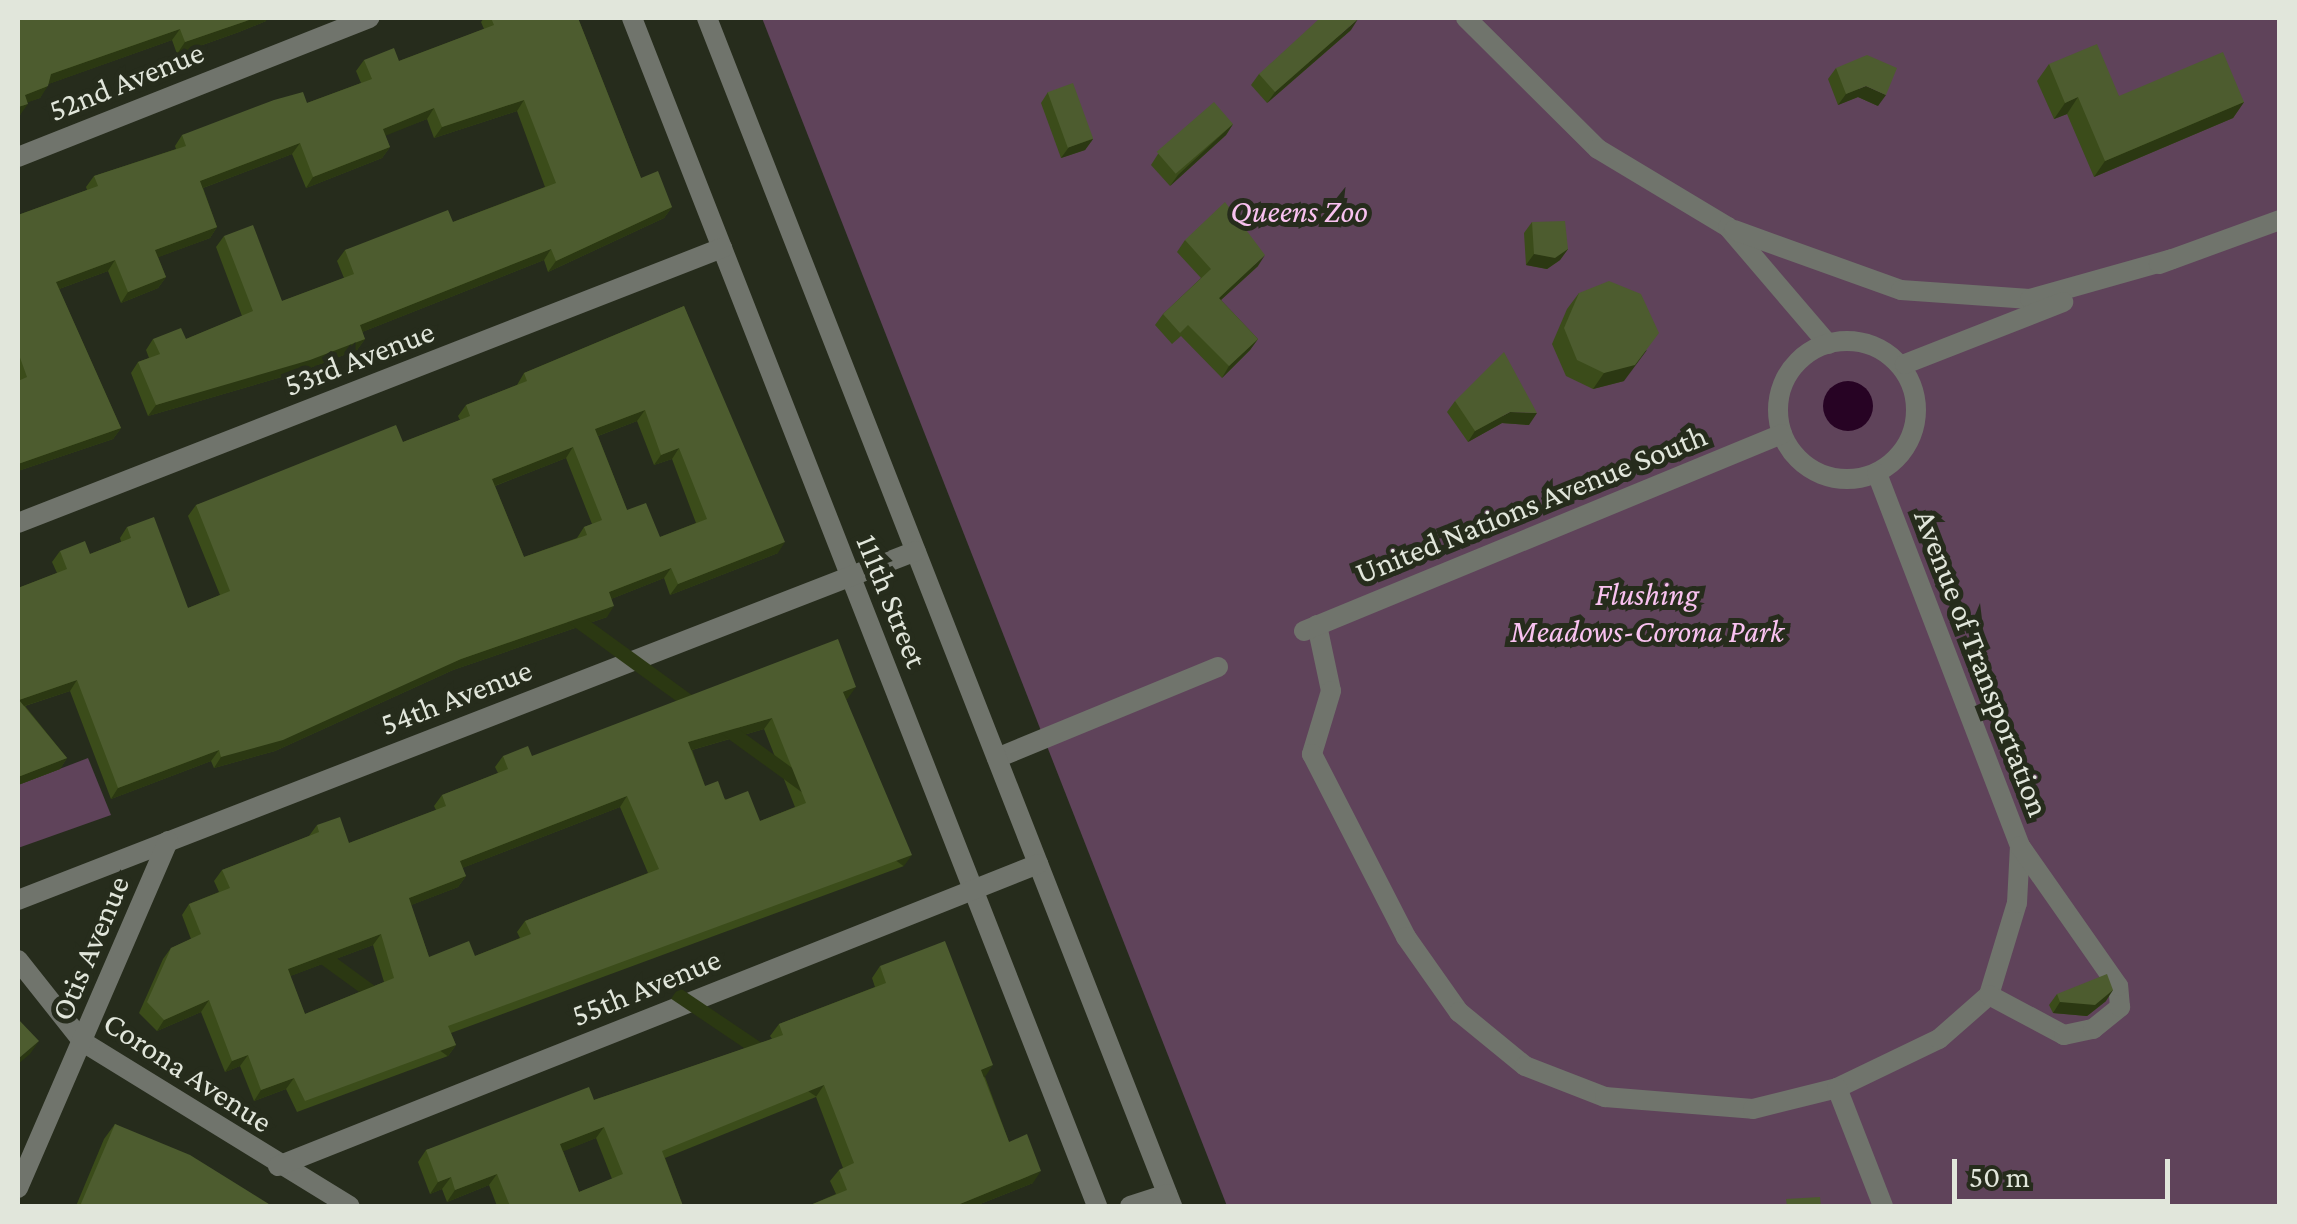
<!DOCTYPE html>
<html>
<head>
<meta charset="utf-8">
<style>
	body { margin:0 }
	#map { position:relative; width:2297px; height:1224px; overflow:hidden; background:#262c1c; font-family:"Crimson Pro",serif }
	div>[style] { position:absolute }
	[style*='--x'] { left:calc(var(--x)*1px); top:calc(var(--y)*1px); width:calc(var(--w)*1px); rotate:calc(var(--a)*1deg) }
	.green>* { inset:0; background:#5f435a }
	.water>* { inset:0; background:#270324 }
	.round { border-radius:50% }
	.pedestrian>* { height:20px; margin:-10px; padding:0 10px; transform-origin:10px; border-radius:10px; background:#70746c }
	.pedestrian>.ring { margin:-10px; padding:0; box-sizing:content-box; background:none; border:20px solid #70746c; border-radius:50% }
	.minor>* { height:20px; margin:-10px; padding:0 10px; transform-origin:10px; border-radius:10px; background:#70746c }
	.wall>* { inset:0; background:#3b4c1a }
	.shaded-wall>* { inset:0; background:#2b3812; transform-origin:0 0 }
	.building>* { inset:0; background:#4d5c2f; transform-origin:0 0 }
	span { translate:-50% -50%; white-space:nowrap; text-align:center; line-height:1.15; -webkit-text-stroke:10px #262c1c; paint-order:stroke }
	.street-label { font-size:32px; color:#e1e6db }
	.park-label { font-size:32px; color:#f9c2f0; font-style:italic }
	.frame { position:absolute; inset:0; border:20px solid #e1e6db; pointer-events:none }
	.scale { position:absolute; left:1952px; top:1159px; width:218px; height:45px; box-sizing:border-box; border:5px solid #e1e6db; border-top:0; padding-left:12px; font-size:30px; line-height:35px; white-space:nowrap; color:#e1e6db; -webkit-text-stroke:8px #262c1c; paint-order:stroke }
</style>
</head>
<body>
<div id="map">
	<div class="green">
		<div style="clip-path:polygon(762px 18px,2279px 18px,2279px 1206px,1227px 1206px)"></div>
		<div style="clip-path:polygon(88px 758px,111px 815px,18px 848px,18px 785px)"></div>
	</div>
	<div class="water">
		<div class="round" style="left:1823px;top:381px;width:50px;height:50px"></div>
	</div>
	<div class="pedestrian">
		<div style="--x:1466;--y:18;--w:186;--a:44.8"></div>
		<div style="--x:1598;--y:149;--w:152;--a:31"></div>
		<div style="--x:1728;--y:227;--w:154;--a:49.5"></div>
		<div style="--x:1734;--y:230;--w:177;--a:19.8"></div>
		<div style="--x:1901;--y:290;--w:129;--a:4"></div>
		<div style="--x:2030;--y:299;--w:148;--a:-15.7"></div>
		<div style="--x:2159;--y:264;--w:129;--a:-20"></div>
		<div class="ring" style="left:1778px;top:341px;width:118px;height:118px"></div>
		<div style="--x:1905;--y:364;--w:170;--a:-21.4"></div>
		<div style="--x:1317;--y:625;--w:67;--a:78"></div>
		<div style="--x:1331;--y:691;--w:66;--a:106.8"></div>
		<div style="--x:1312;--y:754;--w:206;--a:62.8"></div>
		<div style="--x:1406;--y:937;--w:92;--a:54.8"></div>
		<div style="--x:1459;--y:1012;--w:85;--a:39.3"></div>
		<div style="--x:1525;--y:1066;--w:86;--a:21.2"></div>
		<div style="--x:1605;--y:1097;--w:148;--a:4.6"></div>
		<div style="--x:1753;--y:1109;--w:87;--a:-14"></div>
		<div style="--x:1837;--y:1088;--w:113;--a:-25.7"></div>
		<div style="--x:1939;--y:1039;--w:67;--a:-41.3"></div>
		<div style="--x:1989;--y:995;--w:96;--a:-73.1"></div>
		<div style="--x:2017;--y:903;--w:57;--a:-87"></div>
		<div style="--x:2020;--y:846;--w:399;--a:-111"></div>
		<div style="--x:1304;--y:631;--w:517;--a:-22.4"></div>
		<div style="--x:997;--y:758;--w:239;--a:-22.4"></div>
		<div style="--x:1989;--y:995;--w:85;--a:28.1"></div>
		<div style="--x:2064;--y:1035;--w:30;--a:-12"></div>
		<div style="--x:2093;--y:1029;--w:35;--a:-39"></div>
		<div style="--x:2120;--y:1007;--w:21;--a:-95"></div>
		<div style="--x:2118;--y:986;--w:171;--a:-125"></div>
		<div style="--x:1837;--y:1088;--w:127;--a:68.7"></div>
	</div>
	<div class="minor">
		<div style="--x:632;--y:18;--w:1276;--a:68.62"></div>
		<div style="--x:707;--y:18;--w:1276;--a:68.62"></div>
		<div style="--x:18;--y:157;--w:378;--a:-21.6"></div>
		<div style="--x:18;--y:523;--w:756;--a:-21.34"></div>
		<div style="--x:18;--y:900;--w:963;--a:-21.24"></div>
		<div style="--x:18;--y:960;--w:105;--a:51.6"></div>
		<div style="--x:83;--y:1042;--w:313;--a:31.6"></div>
		<div style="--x:278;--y:1166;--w:818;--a:-21.67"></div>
		<div style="--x:18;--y:1188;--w:378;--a:-66.6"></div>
		<div style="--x:1130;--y:1206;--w:39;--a:-18"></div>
	</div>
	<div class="wall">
		<div style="clip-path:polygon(18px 18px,266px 21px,239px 32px,177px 54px,172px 40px,48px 84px,40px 98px,27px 102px,20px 115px)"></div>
		<div style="clip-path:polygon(484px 18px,578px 18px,641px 178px,672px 207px,664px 218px,548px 272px,544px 260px,362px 332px,365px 339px,357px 350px,302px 371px,148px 416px,131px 373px,138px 362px,149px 358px,146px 350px,153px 339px,186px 339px,242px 316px,216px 247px,224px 236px,282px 301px,344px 278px,337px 261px,345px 250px,453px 222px,545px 187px,517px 111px,434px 138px,427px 119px,385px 135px,390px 147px,382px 158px,306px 188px,292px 154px,203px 188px,217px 227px,210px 238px,158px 257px,166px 277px,158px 288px,121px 303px,108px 271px,59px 289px,121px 428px,113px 439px,18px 471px,18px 215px,87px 190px,86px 187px,94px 176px,176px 149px,175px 146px,182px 135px,307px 103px,361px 83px,356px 71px,364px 60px,399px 61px,484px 29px,481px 22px)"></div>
		<div style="clip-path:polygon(1351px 30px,1267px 103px,1251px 85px,1259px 74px)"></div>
		<div style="clip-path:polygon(2049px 64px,2119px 96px,2244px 102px,2233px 118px,2094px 177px,2067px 114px,2054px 119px,2037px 81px)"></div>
		<div style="clip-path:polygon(1836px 68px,1878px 106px,1858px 97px,1838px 105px,1828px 79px)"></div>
		<div style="clip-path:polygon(1048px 92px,1093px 139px,1085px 150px,1061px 158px,1041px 103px)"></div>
		<div style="clip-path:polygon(1233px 124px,1226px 135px,1170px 186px,1151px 165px,1158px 154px)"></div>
		<div style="clip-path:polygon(1532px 222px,1568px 249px,1560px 260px,1547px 269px,1526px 265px,1524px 233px)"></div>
		<div style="clip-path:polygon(1185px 240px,1258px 266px,1221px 300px,1258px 339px,1250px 350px,1222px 378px,1181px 336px,1172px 344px,1155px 325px,1163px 314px,1201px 278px,1177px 252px)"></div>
		<div style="clip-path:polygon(1579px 293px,1624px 381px,1593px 389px,1566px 376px,1552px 344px,1567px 309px)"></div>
		<div style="clip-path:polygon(evenodd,684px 306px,778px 553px,670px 595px,664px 578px,611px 599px,607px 617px,453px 670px,275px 751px,214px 768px,211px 761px,111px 799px,70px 691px,25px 706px,67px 758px,60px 769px,18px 785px,18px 588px,57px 573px,52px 562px,60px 551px,90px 554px,121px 542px,120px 538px,127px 527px,188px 608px,220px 595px,188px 516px,196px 505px,403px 442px,460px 420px,458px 416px,466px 405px,517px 385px,524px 373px,684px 306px,637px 421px,654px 465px,672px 459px,696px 523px,660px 537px,627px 510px,598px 436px,637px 421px,684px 306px,566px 458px,592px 524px,584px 527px,577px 538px,524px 557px,495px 486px,566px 458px)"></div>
		<div style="clip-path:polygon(1455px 401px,1529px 425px,1502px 423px,1468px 442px,1447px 412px)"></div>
		<div style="clip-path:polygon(evenodd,848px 698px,846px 699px,904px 866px,451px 1033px,456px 1045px,448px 1056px,297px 1112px,286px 1089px,254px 1101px,240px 1066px,225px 1072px,201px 1012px,157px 1031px,139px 1013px,163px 959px,171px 948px,191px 939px,182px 915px,189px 904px,219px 892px,214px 881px,222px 870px,309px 836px,317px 825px,349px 843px,436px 810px,434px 806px,442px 795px,498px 773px,495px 767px,503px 756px,532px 756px,848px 698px,764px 729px,795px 807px,760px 821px,705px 786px,692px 750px,764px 729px,848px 698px,620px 807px,648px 873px,525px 921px,517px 932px,520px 938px,475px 956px,429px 957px,411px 905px,458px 887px,466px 876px,462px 868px,620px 807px,848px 698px,373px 945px,384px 982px,305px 1014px,290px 976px,373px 945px)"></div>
		<div style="clip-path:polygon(evenodd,880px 966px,985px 1077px,1009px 1142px,1033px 1183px,975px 1206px,808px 1206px,836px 1194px,830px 1181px,839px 1170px,843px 1168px,816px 1097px,665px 1158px,683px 1206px,497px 1206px,489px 1185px,447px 1202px,442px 1189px,430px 1194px,418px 1162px,426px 1150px,594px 1100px,772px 1039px,770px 1036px,779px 1024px,875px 987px,872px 978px,880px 966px,596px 1138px,612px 1179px,579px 1192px,563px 1151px,596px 1138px)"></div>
		<div style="clip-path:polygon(2057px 994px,2106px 1001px,2087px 1016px,2053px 1013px,2049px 1005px)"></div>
		<div style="clip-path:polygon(115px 1124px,272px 1206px,76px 1206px,104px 1139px)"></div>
	</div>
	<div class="shaded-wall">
		<div style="clip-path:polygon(255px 18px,268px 18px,266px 21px,239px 32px,177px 54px,185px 42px)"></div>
		<div style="clip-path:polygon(1358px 19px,1351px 30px,1267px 103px,1275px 92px)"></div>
		<div style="clip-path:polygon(180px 29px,172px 40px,43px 86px,51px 74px)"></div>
		<div style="clip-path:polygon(48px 86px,40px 98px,18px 106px,25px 95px)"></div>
		<div style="clip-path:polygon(1866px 86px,1886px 95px,1878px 106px,1858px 97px,1838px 105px,1846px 94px)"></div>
		<div style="clip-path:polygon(2078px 97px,2067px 114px,2054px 119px,2065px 103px)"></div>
		<div style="clip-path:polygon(524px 100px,517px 111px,434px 138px,442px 127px)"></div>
		<div style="clip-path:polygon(2244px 102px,2233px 118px,2094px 177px,2105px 161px)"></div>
		<div style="clip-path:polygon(28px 104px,20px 115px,18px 116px,18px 107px)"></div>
		<div style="clip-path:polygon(434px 108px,427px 119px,375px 140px,383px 129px)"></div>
		<div style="clip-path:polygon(1233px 124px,1226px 135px,1170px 186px,1178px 175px)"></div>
		<div style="clip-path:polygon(1093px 139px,1085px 150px,1061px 158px,1069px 147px)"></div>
		<div style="clip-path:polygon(300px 143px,292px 154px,192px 192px,200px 181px)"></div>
		<div style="clip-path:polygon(390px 147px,382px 158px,306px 188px,313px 177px)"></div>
		<div style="clip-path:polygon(672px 207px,664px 218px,548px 272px,556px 261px)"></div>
		<div style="clip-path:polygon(217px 227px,210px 238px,148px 261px,155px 250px)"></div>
		<div style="clip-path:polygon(551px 249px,544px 260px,352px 336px,360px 325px)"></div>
		<div style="clip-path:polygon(1568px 249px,1560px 260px,1547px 269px,1526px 265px,1534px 254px)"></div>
		<div style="clip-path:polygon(1265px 255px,1258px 266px,1211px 309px,1219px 298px)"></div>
		<div style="clip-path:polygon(115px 260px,108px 271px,48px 293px,56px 282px)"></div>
		<div style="clip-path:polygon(166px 277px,158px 288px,121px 303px,128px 292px)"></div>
		<div style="clip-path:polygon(365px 339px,357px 350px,302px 371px,148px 416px,156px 405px)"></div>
		<div style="clip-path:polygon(1258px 339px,1250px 350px,1222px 378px,1229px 366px)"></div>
		<div style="clip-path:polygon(1647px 350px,1624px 381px,1593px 389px,1604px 373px)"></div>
		<div style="clip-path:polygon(645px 410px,637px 421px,587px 440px,595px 429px)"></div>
		<div style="clip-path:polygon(1510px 412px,1537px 413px,1529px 425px,1502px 423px,1468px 442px,1475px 431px)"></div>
		<div style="clip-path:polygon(121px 428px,113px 439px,18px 471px,18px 464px)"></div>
		<div style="clip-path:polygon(573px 447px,566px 458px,484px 490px,492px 479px)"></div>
		<div style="clip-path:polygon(679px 448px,672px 459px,654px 465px,661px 455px)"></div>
		<div style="clip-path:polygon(785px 542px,778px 553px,670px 595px,678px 584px)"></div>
		<div style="clip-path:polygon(671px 568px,664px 578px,601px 603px,609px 592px)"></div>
		<div style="clip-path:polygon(614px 606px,607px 617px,453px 670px,275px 751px,214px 768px,221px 757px,461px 659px)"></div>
		<div style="clip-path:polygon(77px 680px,70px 691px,18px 708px,19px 700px)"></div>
		<div style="clip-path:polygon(856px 687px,848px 698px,835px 703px,843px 692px)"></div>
		<div style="clip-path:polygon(772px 718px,764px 729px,681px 753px,688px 742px)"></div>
		<div style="clip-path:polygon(219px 750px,211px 761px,111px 799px,118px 788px)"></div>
		<div style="clip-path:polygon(67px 758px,60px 769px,18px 785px,18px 777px)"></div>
		<div style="clip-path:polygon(627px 796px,620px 807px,452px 872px,460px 861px)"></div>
		<div style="left:912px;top:855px;width:14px;height:495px;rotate:126deg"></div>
		<div style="clip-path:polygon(466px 876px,458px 887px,401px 909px,409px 898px)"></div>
		<div style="clip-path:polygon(381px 934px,373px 945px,280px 980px,288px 969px)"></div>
		<div style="clip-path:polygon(2113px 990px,2106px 1001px,2087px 1016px,2053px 1013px,2060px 1002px)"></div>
		<div style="clip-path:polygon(209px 1000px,201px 1012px,157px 1031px,164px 1020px)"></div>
		<div style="clip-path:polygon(39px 1041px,30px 1054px,18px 1064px,18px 1059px)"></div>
		<div style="left:456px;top:1045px;width:14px;height:161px;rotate:126deg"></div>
		<div style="clip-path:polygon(248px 1055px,240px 1066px,225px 1072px,232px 1061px)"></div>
		<div style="clip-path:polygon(993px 1065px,985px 1077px,973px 1081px,981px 1070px)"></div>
		<div style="clip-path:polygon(294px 1078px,286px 1089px,254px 1101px,261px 1090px)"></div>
		<div style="left:824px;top:1085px;width:14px;height:175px;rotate:124deg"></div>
		<div style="clip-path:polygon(604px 1127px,596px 1138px,552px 1156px,560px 1144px)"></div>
		<div style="clip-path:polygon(1041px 1171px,1033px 1183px,975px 1206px,955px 1206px)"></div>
		<div style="clip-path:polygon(497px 1174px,489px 1185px,447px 1202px,455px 1190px)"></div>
		<div style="clip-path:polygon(451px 1177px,442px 1189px,430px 1194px,438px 1182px)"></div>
	</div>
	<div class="building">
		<div style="clip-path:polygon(18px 18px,255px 18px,185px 42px,180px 29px,51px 74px,48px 86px,25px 95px,28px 104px,18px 107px)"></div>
		<div style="clip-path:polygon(491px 18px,578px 18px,641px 178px,658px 171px,672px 207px,556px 261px,551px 249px,360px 325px,365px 339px,310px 360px,156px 405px,138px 362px,160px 354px,153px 339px,181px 328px,186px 339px,253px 311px,224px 236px,253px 225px,282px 301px,354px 274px,345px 250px,448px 210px,453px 222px,556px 183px,524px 100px,442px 127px,434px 108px,383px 129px,390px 147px,313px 177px,300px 143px,200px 181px,217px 227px,155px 250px,166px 277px,128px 292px,115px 260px,56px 282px,121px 428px,18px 464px,18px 381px,27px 377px,18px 352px,18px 215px,98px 186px,94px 176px,186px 146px,182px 135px,274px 100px,303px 92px,307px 103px,372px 79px,364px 60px,394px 48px,399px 61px,494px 25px)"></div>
		<div style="clip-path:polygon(1320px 18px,1358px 19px,1275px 92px,1259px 74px)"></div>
		<div style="clip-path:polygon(2097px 44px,2119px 96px,2223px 52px,2244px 102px,2105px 161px,2078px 97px,2065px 103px,2049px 64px)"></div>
		<div style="clip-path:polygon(1867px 55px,1897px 68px,1886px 95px,1866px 86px,1846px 94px,1836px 68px)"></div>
		<div style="left:1073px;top:83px;width:59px;height:27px;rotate:70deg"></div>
		<div style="left:1214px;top:102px;width:29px;height:76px;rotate:49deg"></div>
		<div style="clip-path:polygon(1225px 202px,1265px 255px,1219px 298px,1258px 339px,1229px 366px,1188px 325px,1180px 333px,1163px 314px,1211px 269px,1185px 240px)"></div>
		<div style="clip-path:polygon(1565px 221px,1568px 249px,1555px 258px,1534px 254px,1532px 222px)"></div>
		<div style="clip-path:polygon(1609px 281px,1641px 294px,1659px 333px,1635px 365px,1604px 373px,1577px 360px,1564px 328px,1579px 293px)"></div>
		<div style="clip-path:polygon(evenodd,684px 306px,785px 542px,678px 584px,671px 568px,609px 592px,614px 606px,461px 659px,283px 740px,221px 757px,219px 750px,118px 788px,77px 680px,19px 700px,67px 758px,18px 777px,18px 588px,67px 569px,60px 551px,85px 541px,90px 554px,131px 538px,127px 527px,154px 517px,188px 608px,230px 591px,196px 505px,396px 425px,403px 442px,470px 416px,466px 405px,527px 381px,524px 373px,684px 306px,645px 410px,661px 455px,679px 448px,707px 519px,660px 537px,646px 503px,627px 510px,595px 429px,645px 410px,684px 306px,573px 447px,602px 520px,584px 527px,587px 535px,524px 557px,492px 479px,573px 447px)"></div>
		<div style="clip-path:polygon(1504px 352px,1537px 413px,1510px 412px,1475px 431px,1455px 401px)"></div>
		<div style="clip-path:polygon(evenodd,838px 639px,856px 687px,843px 692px,912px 855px,448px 1026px,456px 1045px,305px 1101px,294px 1078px,261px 1090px,248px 1055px,232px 1061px,209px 1000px,164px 1020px,147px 1002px,171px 948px,201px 934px,189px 904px,230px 888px,222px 870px,319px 832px,317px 825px,340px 817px,349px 843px,446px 806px,442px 795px,508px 769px,503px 756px,528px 746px,532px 756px,838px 639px,772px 718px,806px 803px,760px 821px,748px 791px,725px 800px,718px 781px,705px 786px,688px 742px,772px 718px,838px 639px,627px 796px,659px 869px,525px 921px,531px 934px,475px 956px,469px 941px,429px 957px,409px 898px,466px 876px,460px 861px,627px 796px,838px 639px,381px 934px,394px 978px,305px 1014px,288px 969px,381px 934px)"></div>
		<div style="clip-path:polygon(evenodd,945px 941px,993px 1065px,981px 1070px,1009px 1142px,1027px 1134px,1041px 1171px,955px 1206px,808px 1206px,847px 1190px,839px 1170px,854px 1163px,824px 1085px,662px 1151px,683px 1206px,510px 1206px,497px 1174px,455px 1190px,451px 1177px,438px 1182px,426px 1150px,589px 1087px,594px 1100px,783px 1035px,779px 1024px,886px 983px,880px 966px,945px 941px,604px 1127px,623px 1174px,579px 1192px,560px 1144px,604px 1127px)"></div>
		<div style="clip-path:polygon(2107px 974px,2113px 990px,2095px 1005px,2060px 1002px,2057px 994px)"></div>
		<div style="clip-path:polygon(18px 1019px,39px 1041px,18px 1059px)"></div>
		<div style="clip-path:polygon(115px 1124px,190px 1155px,272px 1206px,80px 1206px)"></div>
		<div style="clip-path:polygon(1820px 1197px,1821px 1206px,1787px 1206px,1786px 1199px)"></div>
	</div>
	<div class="street-label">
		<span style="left:126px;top:81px;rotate:-22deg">52nd Avenue</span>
		<span style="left:359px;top:358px;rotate:-21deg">53rd Avenue</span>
		<span style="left:1531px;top:504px;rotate:-22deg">United Nations Avenue South</span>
		<span style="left:892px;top:601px;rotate:68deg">111th Street</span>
		<span style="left:1982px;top:663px;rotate:69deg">Avenue of Transportation</span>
		<span style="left:456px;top:697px;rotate:-21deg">54th Avenue</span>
		<span style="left:90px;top:948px;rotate:-67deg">Otis Avenue</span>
		<span style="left:646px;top:987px;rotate:-22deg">55th Avenue</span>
		<span style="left:188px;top:1072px;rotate:33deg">Corona Avenue</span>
	</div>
	<div class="park-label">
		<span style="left:1299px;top:211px">Queens Zoo</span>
		<span style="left:1647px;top:613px">Flushing<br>Meadows-Corona Park</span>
	</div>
	<div class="frame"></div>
	<div class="scale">50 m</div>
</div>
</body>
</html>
